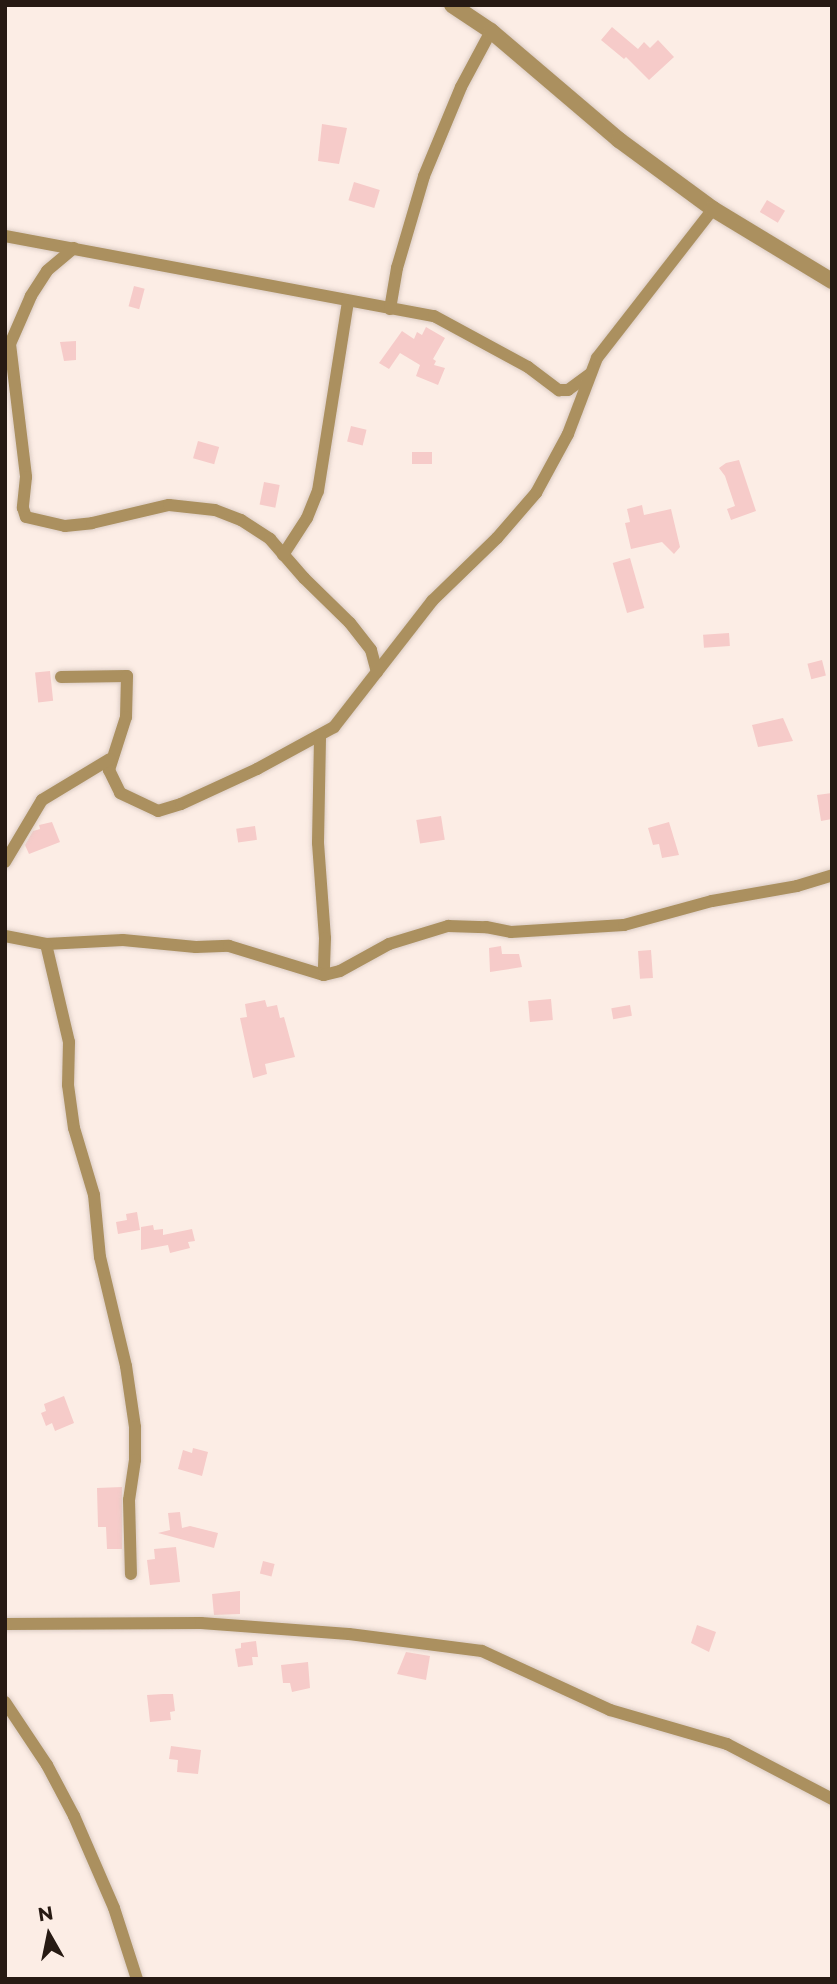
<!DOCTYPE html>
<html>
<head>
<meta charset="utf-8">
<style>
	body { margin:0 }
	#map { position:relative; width:837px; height:1984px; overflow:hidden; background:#fcede5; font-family:Montserrat,sans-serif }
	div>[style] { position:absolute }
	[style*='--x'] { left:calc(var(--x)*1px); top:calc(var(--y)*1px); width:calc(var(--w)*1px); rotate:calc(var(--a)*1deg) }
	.building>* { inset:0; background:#f6cbc9; transform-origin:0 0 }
	.roads { filter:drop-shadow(0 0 2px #dacbc3) drop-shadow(0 0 2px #dacbc3) }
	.minor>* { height:12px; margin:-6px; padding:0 6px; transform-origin:6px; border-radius:6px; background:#ab905f }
	.tertiary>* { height:16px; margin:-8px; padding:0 8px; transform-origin:8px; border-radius:8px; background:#ab905f }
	span { translate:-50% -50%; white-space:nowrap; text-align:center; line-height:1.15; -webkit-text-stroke:5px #fcede5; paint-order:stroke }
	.frame { position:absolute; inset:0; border:7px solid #271a13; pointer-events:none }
	.north { position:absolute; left:14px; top:1900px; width:70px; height:70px; -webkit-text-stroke:5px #fcede5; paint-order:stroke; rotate:351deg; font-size:19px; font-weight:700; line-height:28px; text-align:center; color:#271a13 }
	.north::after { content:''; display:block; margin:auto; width:24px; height:32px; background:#271a13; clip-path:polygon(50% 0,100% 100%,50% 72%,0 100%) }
</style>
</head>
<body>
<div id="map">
	<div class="building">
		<div style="clip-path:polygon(612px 27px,638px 49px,644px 42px,650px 48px,658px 40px,674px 57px,649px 80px,626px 57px,624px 59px,601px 40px)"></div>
		<div style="clip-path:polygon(322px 124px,347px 128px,339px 164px,318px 161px)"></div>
		<div style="left:354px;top:182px;width:27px;height:19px;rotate:17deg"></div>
		<div style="left:767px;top:200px;width:21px;height:14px;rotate:31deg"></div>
		<div style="left:134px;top:286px;width:11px;height:21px;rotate:15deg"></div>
		<div style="clip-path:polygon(426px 327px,445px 338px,433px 359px,436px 361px,434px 365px,445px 368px,438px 385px,416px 376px,420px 365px,400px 353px,389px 369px,379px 363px,402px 331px,414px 339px,417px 332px,422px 335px)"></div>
		<div style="clip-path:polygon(76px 341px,76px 360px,64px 361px,60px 342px)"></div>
		<div style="left:351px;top:426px;width:16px;height:16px;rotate:14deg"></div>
		<div style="left:198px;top:441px;width:22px;height:18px;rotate:16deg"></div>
		<div style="left:412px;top:452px;width:20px;height:12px"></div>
		<div style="clip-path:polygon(739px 460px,756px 511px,731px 520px,727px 509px,735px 506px,725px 476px,719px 468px,726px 463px)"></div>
		<div style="left:264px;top:482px;width:16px;height:23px;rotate:11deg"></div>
		<div style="clip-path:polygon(642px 505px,644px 515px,671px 509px,680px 547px,674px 554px,662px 542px,631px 549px,625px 523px,630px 522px,627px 509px)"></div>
		<div style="left:630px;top:558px;width:52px;height:18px;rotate:74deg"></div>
		<div style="left:729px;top:633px;width:13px;height:26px;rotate:86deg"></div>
		<div style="left:822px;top:660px;width:16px;height:15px;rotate:76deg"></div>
		<div style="left:50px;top:671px;width:30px;height:15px;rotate:84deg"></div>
		<div style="clip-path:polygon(783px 718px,793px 741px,758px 747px,752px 725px)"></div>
		<div style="clip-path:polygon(832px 793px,832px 819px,821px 821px,817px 795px)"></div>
		<div style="left:441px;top:816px;width:24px;height:25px;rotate:81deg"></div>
		<div style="clip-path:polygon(52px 822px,60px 842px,29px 854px,25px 845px,33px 831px,40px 829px,39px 825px)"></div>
		<div style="clip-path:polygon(669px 822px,679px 855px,662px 858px,659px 844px,653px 845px,648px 828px)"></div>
		<div style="left:255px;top:826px;width:14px;height:19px;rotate:82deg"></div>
		<div style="clip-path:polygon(501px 946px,502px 954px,519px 954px,522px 967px,490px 972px,489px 948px)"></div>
		<div style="left:651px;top:950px;width:28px;height:13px;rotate:86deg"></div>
		<div style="left:551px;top:999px;width:21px;height:23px;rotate:85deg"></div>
		<div style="clip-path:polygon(265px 1000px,267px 1007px,277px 1005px,280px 1018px,284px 1017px,295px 1057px,265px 1064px,267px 1074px,253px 1078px,240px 1018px,247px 1017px,245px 1004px)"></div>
		<div style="left:630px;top:1005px;width:11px;height:19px;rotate:80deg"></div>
		<div style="clip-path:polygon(137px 1212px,140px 1230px,118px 1234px,116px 1222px,127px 1220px,126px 1214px)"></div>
		<div style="clip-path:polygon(153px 1225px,154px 1230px,163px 1229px,163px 1235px,192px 1229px,195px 1241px,188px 1242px,190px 1248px,170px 1253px,168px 1245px,141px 1250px,141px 1227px)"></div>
		<div style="clip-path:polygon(64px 1396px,74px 1423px,55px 1431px,52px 1423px,46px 1426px,41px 1413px,46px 1411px,44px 1404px)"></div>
		<div style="clip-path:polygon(193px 1448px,208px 1452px,202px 1476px,178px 1469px,183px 1450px,192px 1453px)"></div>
		<div style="clip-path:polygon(122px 1487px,122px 1549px,107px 1549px,106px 1527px,98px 1527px,97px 1488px)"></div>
		<div style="clip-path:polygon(180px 1512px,182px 1528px,190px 1526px,218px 1533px,214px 1548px,158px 1533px,170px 1530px,168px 1513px)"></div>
		<div style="clip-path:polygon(176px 1547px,180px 1582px,150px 1585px,147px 1560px,155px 1559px,154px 1549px)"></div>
		<div style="left:263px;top:1561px;width:12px;height:13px;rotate:14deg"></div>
		<div style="clip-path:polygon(240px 1591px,240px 1614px,214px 1615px,212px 1594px)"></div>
		<div style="clip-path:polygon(697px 1625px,716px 1632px,709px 1652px,691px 1643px)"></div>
		<div style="clip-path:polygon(256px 1641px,258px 1657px,252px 1657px,253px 1665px,238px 1667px,235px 1649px,241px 1648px,241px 1643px)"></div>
		<div style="clip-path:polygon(406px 1652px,430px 1656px,426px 1680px,397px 1674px)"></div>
		<div style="clip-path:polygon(308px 1662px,310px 1688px,292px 1692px,290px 1683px,283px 1683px,281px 1665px)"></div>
		<div style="clip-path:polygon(163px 1694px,173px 1694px,175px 1711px,170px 1712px,171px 1720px,150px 1722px,147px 1695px)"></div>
		<div style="clip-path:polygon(171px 1746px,201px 1750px,198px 1774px,177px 1772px,178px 1760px,169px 1759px)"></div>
	</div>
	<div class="roads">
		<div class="minor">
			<div style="--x:5;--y:236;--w:436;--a:10.6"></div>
			<div style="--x:434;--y:316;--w:107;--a:28.5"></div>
			<div style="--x:528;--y:367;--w:39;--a:37"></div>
			<div style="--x:559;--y:390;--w:9;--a:0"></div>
			<div style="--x:568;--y:390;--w:27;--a:-36"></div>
			<div style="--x:74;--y:248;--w:35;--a:140"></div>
			<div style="--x:47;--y:271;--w:30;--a:123"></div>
			<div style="--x:31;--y:296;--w:52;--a:113.6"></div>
			<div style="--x:10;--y:344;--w:134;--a:83.1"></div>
			<div style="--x:26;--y:477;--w:31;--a:96"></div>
			<div style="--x:23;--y:508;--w:9;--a:72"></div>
			<div style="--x:26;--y:517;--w:40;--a:13"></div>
			<div style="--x:65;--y:526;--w:27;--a:-6"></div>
			<div style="--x:92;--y:523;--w:79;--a:-13.2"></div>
			<div style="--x:169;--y:505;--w:46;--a:6.2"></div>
			<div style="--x:215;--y:510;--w:28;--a:21"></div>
			<div style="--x:241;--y:520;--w:35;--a:33"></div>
			<div style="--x:270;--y:539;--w:52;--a:48.9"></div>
			<div style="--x:304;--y:578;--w:64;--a:44.4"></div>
			<div style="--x:350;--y:623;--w:34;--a:52"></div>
			<div style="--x:371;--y:650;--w:23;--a:75"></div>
			<div style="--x:390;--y:309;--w:42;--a:-80.3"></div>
			<div style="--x:397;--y:268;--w:96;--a:-73.6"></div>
			<div style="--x:424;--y:176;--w:96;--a:-67.4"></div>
			<div style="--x:461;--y:87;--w:64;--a:-61.8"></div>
			<div style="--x:283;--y:555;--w:44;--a:-57"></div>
			<div style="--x:307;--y:518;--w:29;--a:-68"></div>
			<div style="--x:318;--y:491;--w:191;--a:-81"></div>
			<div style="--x:61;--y:677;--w:66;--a:-0.9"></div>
			<div style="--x:127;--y:676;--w:41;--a:91.4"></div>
			<div style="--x:126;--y:717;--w:56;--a:107.8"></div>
			<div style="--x:109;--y:770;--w:25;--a:64"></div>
			<div style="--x:120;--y:793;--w:42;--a:25.3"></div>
			<div style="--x:158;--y:811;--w:24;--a:-17"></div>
			<div style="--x:181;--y:804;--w:84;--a:-24.7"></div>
			<div style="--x:257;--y:769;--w:88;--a:-28.6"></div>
			<div style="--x:334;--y:727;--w:160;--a:-52.1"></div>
			<div style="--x:432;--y:601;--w:91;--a:-44.1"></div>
			<div style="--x:497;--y:538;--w:60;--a:-49.1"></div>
			<div style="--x:536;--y:493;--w:67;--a:-61.5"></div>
			<div style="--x:568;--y:434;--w:81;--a:-69.1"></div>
			<div style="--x:597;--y:358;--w:189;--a:-52.1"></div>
			<div style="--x:320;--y:738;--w:105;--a:91.1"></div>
			<div style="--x:318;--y:843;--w:95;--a:85.8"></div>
			<div style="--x:325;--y:938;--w:37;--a:92"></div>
			<div style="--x:5;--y:862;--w:72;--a:-59.2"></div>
			<div style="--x:42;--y:800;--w:79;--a:-31.1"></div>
			<div style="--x:5;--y:936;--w:42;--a:11"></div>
			<div style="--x:46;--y:944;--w:77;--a:-3"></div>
			<div style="--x:123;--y:940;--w:73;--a:5.5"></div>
			<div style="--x:196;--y:947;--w:33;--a:-2"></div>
			<div style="--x:229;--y:946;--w:99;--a:17"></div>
			<div style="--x:324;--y:975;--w:16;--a:-14"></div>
			<div style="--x:340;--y:971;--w:56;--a:-28.9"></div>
			<div style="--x:389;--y:944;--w:62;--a:-17"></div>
			<div style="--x:448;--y:926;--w:38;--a:2"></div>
			<div style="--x:486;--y:927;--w:25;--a:11"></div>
			<div style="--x:511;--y:932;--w:113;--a:-3.5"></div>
			<div style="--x:624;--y:925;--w:91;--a:-15.3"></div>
			<div style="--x:712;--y:901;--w:86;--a:-10"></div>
			<div style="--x:797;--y:886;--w:37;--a:-17"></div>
			<div style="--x:46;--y:944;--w:101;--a:76.8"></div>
			<div style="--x:69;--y:1042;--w:43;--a:91.3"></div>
			<div style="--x:68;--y:1085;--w:43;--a:82.1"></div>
			<div style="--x:74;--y:1128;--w:70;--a:73.4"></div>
			<div style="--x:94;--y:1195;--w:62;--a:84.5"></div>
			<div style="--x:100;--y:1257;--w:112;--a:76.6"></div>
			<div style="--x:126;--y:1366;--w:62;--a:81.6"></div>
			<div style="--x:135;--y:1427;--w:33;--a:90"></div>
			<div style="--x:135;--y:1460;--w:40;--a:98.5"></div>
			<div style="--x:129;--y:1500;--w:74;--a:88.5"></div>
			<div style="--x:5;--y:1624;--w:196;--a:-0.3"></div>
			<div style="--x:201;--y:1623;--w:148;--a:4.3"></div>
			<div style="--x:349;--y:1634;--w:134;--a:7.3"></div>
			<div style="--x:482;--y:1651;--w:141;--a:24.7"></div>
			<div style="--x:610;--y:1710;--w:122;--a:16.2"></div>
			<div style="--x:727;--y:1744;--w:119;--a:27.6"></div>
			<div style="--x:5;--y:1702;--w:76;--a:56.3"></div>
			<div style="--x:47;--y:1765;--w:58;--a:62.1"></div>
			<div style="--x:74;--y:1816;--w:100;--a:66.5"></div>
			<div style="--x:114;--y:1908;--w:75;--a:72.1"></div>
		</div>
		<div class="tertiary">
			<div style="--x:452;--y:5;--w:47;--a:33.7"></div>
			<div style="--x:491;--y:31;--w:168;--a:40.4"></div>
			<div style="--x:619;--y:140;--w:117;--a:36.3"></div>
			<div style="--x:713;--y:209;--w:139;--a:31.2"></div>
		</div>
	</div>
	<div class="frame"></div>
	<div class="north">N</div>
</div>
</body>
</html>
